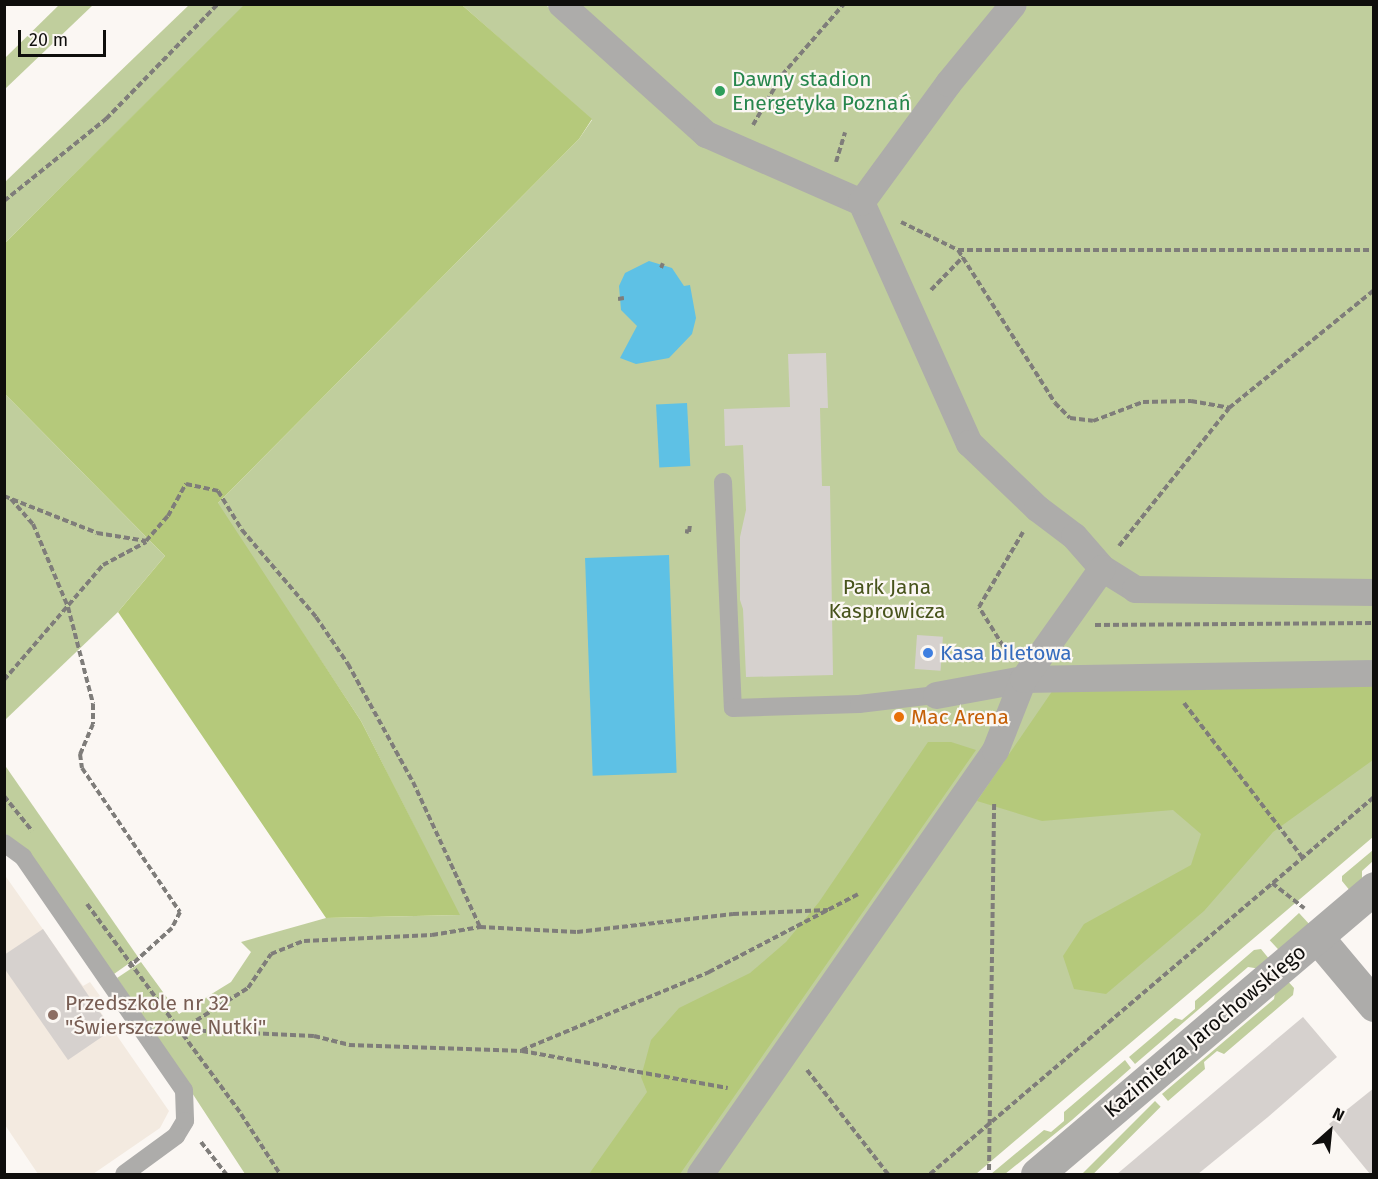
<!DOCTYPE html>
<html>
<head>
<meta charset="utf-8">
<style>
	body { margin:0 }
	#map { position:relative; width:1378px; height:1179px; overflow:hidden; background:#fbf7f3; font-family:"Fira Sans",sans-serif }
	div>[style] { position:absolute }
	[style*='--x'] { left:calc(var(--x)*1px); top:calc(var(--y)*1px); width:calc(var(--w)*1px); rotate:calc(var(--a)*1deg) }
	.built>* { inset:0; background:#f3eae0 }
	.green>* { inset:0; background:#c0ce9d; transform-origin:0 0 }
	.forest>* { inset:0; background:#b5c97b }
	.water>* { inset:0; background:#5ec1e5; transform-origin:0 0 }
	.building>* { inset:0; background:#d6d1ce; transform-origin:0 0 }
	.path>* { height:4px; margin-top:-2px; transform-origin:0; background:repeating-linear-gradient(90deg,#7f7d7a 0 6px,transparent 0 9px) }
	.service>* { height:18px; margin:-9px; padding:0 9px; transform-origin:9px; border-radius:9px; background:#adacaa }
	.pedestrian>* { height:27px; margin:-13.5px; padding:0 13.5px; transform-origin:13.5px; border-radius:13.5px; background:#adacaa }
	.minor>* { height:33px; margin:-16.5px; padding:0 16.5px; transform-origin:16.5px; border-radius:16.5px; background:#adacaa }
	.dots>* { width:16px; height:16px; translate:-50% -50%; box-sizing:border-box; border:3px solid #fbf7f3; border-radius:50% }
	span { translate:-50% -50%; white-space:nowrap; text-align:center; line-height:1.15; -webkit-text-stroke:4.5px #fbf7f3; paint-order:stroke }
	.leisure-label { font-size:21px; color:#27864d }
	.left { translate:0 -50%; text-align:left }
	.park-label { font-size:21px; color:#48541c }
	.shop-label { font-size:21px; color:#366cbe }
	.food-label { font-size:21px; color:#c56008 }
	.education-label { font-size:21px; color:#785e54 }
	.street-label { font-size:21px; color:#0f0e0c }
	.frame { position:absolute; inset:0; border:6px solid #0f0e0c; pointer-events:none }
	.north { position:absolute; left:1300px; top:1101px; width:60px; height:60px; -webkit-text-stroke:4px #fbf7f3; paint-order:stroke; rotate:27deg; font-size:16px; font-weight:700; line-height:24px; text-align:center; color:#0f0e0c }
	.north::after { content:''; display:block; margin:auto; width:21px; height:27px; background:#0f0e0c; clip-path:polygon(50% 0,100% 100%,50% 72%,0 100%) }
	.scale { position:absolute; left:18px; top:30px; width:88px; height:27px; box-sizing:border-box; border:3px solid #0f0e0c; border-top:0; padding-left:8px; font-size:18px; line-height:21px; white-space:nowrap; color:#0f0e0c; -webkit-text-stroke:4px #fbf7f3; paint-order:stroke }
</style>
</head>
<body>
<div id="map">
	<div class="built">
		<div style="clip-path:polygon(4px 874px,83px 986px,90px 982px,100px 996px,93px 1001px,169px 1111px,160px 1128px,93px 1174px,38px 1174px,5px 1125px)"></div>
	</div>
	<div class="green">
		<div style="clip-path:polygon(60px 4px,93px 5px,5px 89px,5px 58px)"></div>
		<div style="clip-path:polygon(189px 5px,245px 5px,5px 243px,5px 182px)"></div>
		<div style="clip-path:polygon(462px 5px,546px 5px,698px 139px,573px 5px,1373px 5px,1373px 837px,976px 1174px,245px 1174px,117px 978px,141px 962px,179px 1014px,231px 982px,251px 952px,241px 942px,326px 918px,459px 915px,361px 721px,217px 504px,579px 139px,592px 120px)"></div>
		<div style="clip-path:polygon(5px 394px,165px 556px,118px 612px,5px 720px)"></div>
		<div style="clip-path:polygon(4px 764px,138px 957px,114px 974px,5px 833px)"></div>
		<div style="clip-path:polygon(1373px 850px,1373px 861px,1362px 871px,1362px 882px,1351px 892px,1342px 881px,1342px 876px)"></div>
		<div style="left:1299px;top:913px;width:18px;height:40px;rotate:47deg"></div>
		<div style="clip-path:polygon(1261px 949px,1270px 960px,1261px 969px,1248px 967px,1135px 1064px,1129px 1057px,1175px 1018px,1182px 1020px,1195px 1009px,1195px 1001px,1254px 950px)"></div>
		<div style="clip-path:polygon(1285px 978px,1294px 988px,1293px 995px,1224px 1054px,1217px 1051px,1204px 1062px,1205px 1069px,1168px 1101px,1162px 1094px,1274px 999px,1276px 986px)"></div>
		<div style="clip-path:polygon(1125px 1060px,1131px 1068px,1072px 1120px,1005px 1174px,991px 1174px,1044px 1130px,1051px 1132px,1064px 1121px,1064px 1112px)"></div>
		<div style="left:1155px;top:1101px;width:8px;height:114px;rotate:45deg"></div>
	</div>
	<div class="forest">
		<div style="clip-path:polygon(245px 4px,462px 5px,592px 119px,579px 139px,218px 503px,361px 721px,460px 915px,326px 918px,118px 612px,165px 556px,5px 394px,5px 243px)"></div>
		<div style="clip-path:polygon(1373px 686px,1373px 760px,1273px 832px,1204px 911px,1106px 994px,1074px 989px,1063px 956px,1084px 924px,1191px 865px,1201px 834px,1173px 810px,1042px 821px,977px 801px,1053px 690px)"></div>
		<div style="clip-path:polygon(928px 742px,951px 742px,976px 750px,680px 1174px,589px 1174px,647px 1092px,641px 1077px,651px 1040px,679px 1008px,750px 973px,786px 942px,819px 902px)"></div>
	</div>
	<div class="water">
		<div style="clip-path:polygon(649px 261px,672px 268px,684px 286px,690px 285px,696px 318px,692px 334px,669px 358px,636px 364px,620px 358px,637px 326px,621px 310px,619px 286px,625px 273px)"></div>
		<div style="left:687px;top:403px;width:63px;height:31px;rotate:87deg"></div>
		<div style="left:669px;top:555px;width:218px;height:84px;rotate:88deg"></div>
	</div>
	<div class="building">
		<div style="clip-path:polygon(826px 353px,828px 408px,820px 408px,822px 486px,830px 486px,833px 675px,746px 677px,743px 609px,740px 600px,740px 537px,746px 510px,743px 445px,725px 446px,724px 409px,790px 407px,788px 354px)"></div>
		<div style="left:917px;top:635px;width:26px;height:34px;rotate:4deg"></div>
		<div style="clip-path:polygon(43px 929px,112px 1030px,68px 1060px,4px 968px,4px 955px)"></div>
		<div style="clip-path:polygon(1303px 1017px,1337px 1057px,1268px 1117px,1198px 1174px,1117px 1174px)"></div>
		<div style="clip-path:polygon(1374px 1088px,1374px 1174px,1370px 1174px,1329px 1124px)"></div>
	</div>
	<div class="path">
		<div style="--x:753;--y:125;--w:58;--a:-59.9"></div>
		<div style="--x:782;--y:75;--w:94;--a:-48.9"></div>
		<div style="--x:836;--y:162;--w:31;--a:-73"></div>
		<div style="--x:4;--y:201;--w:131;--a:-38.8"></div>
		<div style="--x:106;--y:119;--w:161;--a:-45.8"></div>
		<div style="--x:901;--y:222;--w:64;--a:26.2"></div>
		<div style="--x:958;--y:250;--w:416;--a:0"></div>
		<div style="--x:958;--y:250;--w:181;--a:57.6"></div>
		<div style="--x:1055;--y:403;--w:21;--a:45"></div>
		<div style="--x:1070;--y:418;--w:23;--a:7"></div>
		<div style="--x:1093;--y:421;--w:53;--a:-20.8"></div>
		<div style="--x:1143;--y:402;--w:48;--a:-1.2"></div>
		<div style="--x:1191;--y:401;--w:39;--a:10"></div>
		<div style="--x:661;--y:268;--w:5;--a:-68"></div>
		<div style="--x:931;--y:290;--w:46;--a:-45.9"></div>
		<div style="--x:618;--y:299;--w:6;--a:-9"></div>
		<div style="--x:4;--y:496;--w:100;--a:21.7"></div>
		<div style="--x:97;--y:533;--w:50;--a:9.3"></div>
		<div style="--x:146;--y:541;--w:33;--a:-49"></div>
		<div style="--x:168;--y:516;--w:37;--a:-61"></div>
		<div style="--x:186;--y:484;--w:33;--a:12"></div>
		<div style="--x:218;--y:491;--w:46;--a:58.4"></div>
		<div style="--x:242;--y:530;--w:114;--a:49.6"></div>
		<div style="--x:316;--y:617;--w:57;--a:55.8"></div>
		<div style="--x:348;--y:664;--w:135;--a:61.2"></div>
		<div style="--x:413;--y:782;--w:160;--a:65.2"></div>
		<div style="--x:11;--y:499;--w:33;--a:49"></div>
		<div style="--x:33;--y:524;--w:90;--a:67.1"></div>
		<div style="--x:68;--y:607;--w:100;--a:75.5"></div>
		<div style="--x:93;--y:704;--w:20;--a:90"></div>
		<div style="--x:93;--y:724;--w:33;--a:113"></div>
		<div style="--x:80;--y:754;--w:14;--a:82"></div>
		<div style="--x:82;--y:768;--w:174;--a:55.8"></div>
		<div style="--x:180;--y:912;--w:18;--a:117"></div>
		<div style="--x:172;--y:928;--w:58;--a:137.8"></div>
		<div style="--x:685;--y:531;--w:4;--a:14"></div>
		<div style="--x:689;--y:532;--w:7;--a:-82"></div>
		<div style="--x:1119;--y:546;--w:176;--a:-51.4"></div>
		<div style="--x:1229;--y:408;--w:187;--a:-39.1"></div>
		<div style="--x:1095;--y:625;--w:278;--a:-0.4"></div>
		<div style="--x:1008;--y:654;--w:55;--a:-121.7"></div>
		<div style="--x:979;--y:607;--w:87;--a:-59.6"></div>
		<div style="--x:4;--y:680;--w:152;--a:-49.3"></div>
		<div style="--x:103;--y:565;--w:49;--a:-28.1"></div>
		<div style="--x:1184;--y:703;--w:194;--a:52.5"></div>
		<div style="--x:4;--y:796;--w:45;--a:51.3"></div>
		<div style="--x:1272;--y:883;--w:41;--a:38"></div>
		<div style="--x:87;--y:904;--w:260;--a:53.7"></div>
		<div style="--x:241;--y:1114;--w:72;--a:57"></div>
		<div style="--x:181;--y:1030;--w:79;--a:-32.1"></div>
		<div style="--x:248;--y:988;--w:41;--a:-55.9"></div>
		<div style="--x:271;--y:954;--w:35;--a:-22"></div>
		<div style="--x:304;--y:941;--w:128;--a:-2.7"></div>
		<div style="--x:432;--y:935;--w:49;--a:-9.5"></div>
		<div style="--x:480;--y:927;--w:97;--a:3"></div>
		<div style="--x:577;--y:932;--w:157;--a:-6.6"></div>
		<div style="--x:733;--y:914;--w:95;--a:-2.4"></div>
		<div style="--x:182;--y:1030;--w:132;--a:2.6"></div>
		<div style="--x:314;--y:1036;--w:36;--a:14"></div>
		<div style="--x:349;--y:1045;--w:173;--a:2"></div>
		<div style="--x:522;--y:1051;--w:209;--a:10.2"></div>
		<div style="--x:522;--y:1050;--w:203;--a:-22.6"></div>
		<div style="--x:709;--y:972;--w:168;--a:-27.6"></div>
		<div style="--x:807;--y:1070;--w:132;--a:52.1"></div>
		<div style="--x:201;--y:1142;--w:41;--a:52"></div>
		<div style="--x:989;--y:1170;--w:368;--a:-89.2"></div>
		<div style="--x:930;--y:1174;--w:582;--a:-40.33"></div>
	</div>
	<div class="service">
		<div style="--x:723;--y:482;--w:226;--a:87.5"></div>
		<div style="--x:733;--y:708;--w:126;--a:-1.8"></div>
		<div style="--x:859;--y:704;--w:78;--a:-6.7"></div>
		<div style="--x:4;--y:843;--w:24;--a:36"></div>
		<div style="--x:23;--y:857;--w:283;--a:55.4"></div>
		<div style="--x:184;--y:1090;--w:31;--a:88"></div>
		<div style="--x:185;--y:1121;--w:17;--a:121"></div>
		<div style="--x:176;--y:1136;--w:64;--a:143.8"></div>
	</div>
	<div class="pedestrian">
		<div style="--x:561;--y:4;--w:195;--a:41.9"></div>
		<div style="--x:706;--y:134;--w:169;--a:23.7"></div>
		<div style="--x:861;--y:202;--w:264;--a:65.9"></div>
		<div style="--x:969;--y:443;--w:94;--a:43.7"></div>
		<div style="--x:1037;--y:508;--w:46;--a:37.1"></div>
		<div style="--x:1074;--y:536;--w:43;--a:48.8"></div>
		<div style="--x:1102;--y:568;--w:39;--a:32"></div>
		<div style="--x:1135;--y:589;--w:239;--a:0.7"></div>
		<div style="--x:861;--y:202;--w:147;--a:-53.8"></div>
		<div style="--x:948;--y:83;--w:102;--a:-50.6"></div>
		<div style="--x:936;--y:695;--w:88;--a:-10.4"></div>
		<div style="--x:1023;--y:679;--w:351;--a:-1"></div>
		<div style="--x:700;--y:1174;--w:517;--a:-55.17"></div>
		<div style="--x:995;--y:750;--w:76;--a:-68.5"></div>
		<div style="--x:1023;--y:679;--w:136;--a:-54.6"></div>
	</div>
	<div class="minor">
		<div style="--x:1317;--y:937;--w:89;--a:50"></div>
		<div style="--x:1037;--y:1174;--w:442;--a:-40.3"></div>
	</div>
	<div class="dots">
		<div style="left:720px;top:91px;background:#2e9e5b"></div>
		<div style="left:928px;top:653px;background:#3f7fe0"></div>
		<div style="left:899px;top:717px;background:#e8710a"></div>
		<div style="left:53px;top:1015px;background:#8d6e63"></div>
	</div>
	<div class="leisure-label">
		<span class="left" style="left:732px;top:91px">Dawny stadion<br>Energetyka Poznań</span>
	</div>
	<div class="park-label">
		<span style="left:887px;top:599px">Park Jana<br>Kasprowicza</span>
	</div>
	<div class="shop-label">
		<span class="left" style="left:940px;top:653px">Kasa biletowa</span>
	</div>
	<div class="food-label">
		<span class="left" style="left:911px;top:717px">Mac Arena</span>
	</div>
	<div class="education-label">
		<span class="left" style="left:65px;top:1015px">Przedszkole nr 32<br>"Świerszczowe Nutki"</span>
	</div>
	<div class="street-label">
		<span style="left:1205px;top:1031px;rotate:-40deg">Kazimierza Jarochowskiego</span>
	</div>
	<div class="frame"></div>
	<div class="north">N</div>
	<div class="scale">20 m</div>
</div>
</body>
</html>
